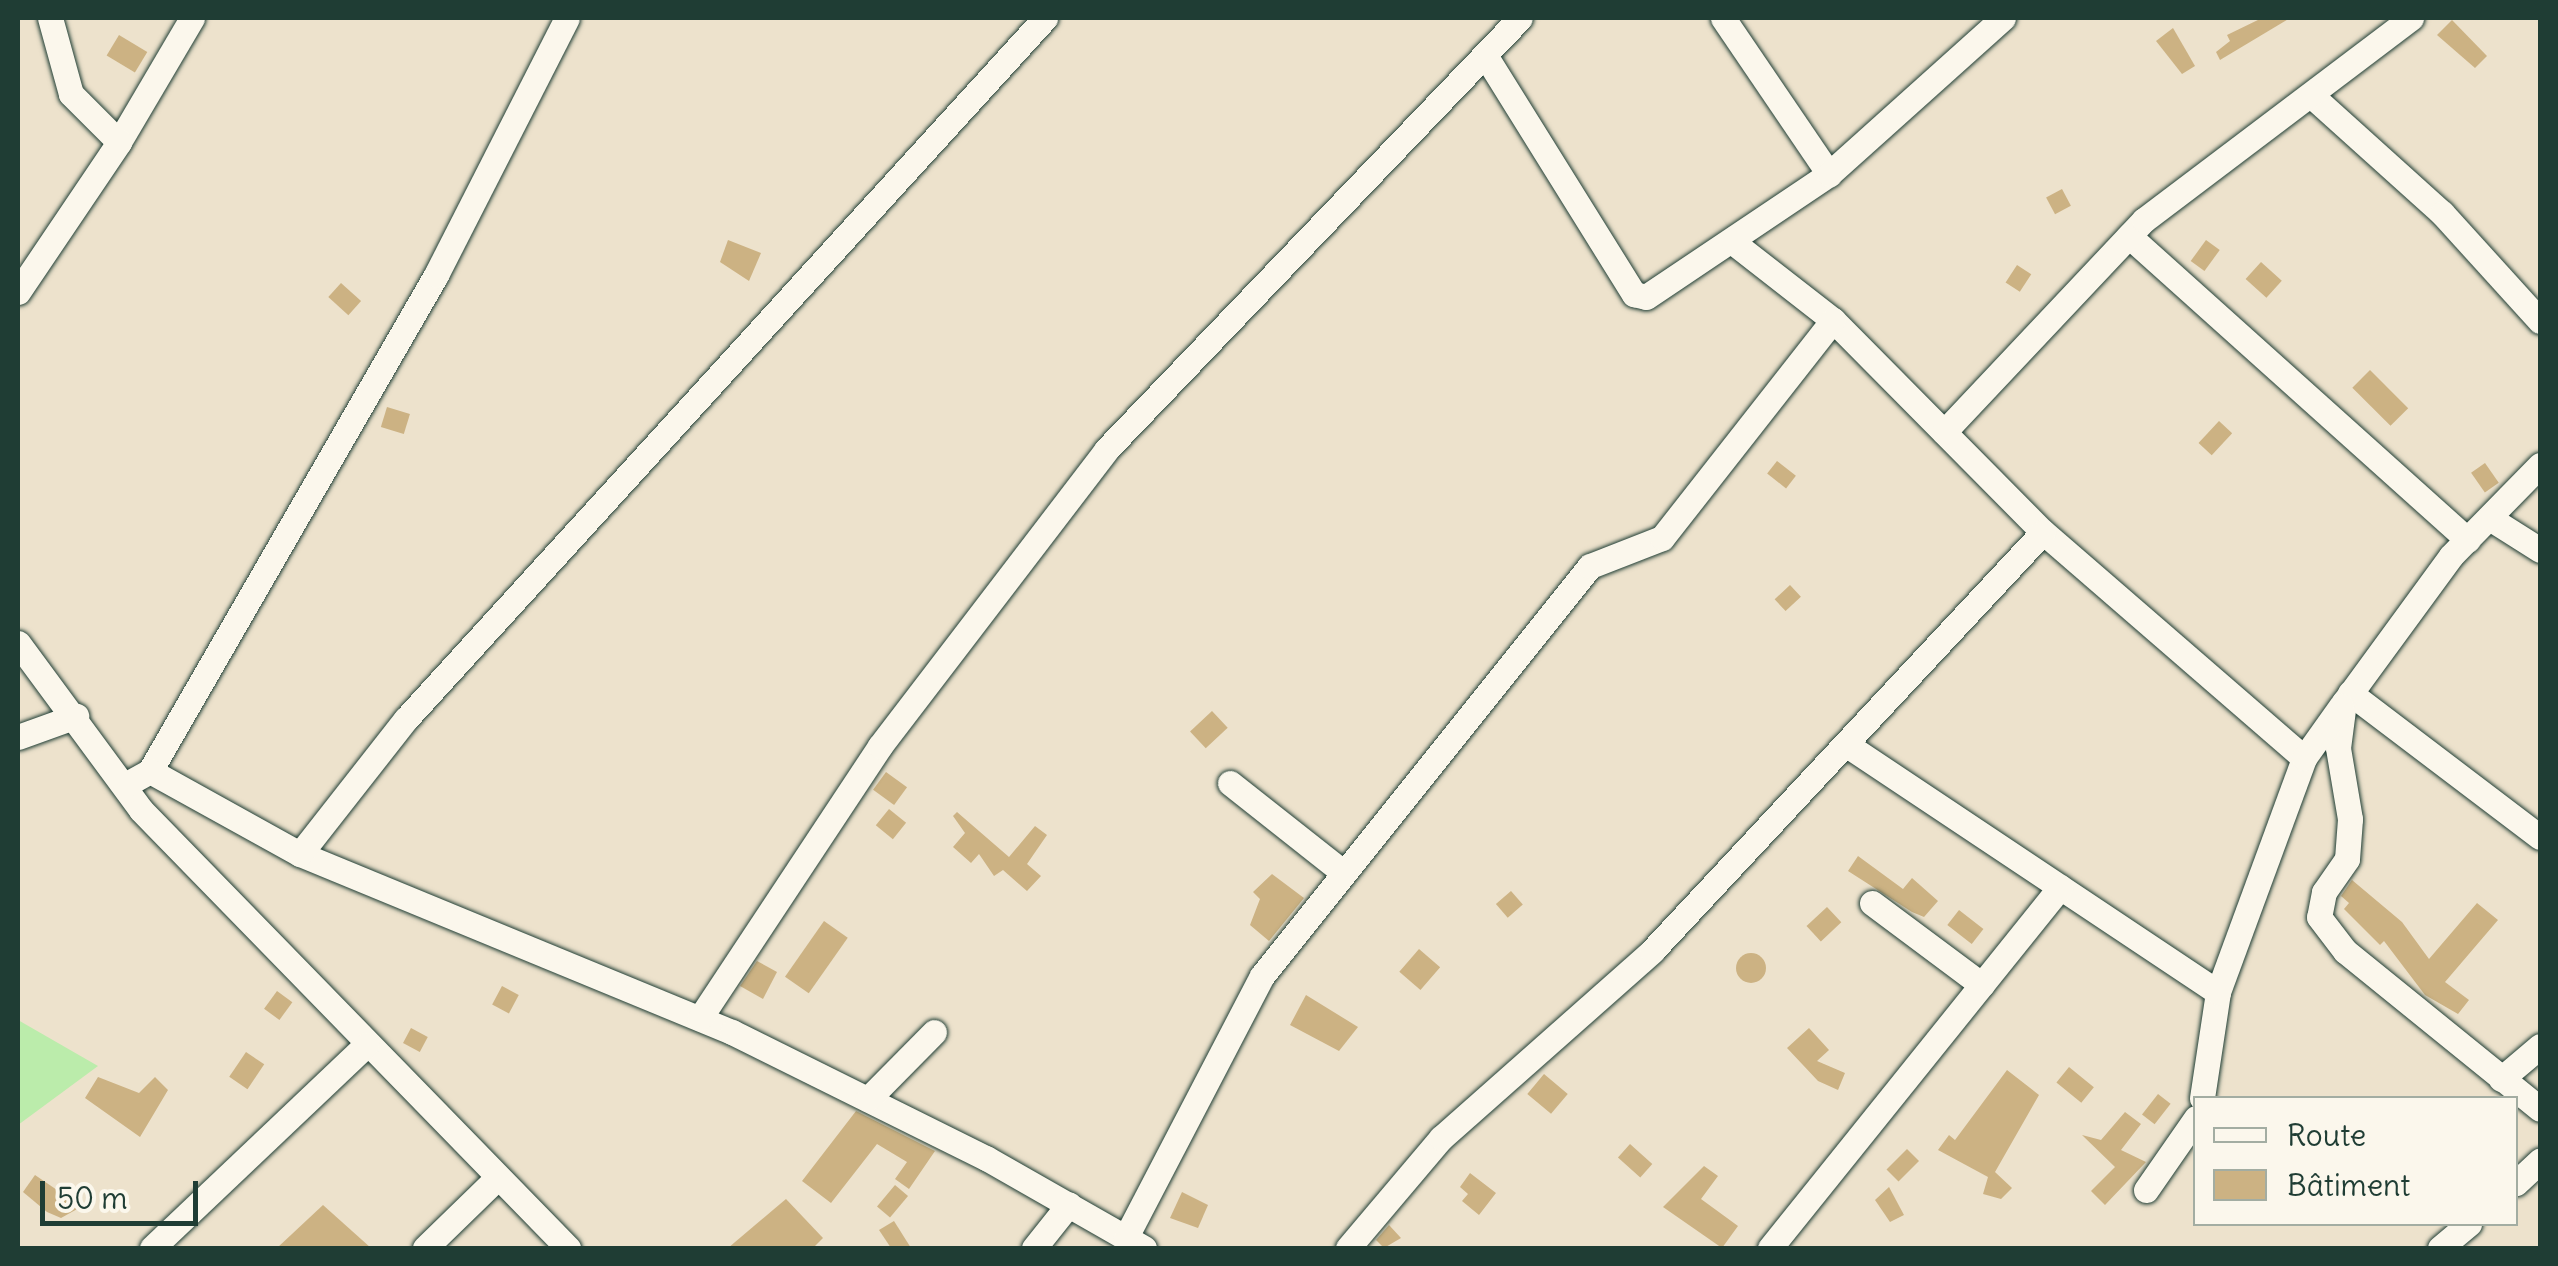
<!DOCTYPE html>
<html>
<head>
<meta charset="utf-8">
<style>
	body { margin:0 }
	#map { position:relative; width:2558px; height:1266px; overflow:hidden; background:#ede2cc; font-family:Delius,sans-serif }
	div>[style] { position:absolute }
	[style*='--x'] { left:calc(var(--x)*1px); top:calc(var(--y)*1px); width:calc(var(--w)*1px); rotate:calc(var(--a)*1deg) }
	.green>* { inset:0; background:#bbecab }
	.building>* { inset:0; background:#ccb283; transform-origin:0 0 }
	.round { border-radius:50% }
	.roads { filter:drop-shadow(0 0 2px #1f3d34) drop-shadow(0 0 2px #1f3d34) }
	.minor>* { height:25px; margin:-12.5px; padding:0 12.5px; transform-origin:12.5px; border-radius:12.5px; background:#fbf7ec }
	span { translate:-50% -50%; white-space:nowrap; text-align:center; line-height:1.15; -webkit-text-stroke:9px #fbf7ec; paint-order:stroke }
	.frame { position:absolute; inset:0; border:20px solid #1f3d34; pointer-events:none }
	.legend { position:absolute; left:2193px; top:1096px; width:325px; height:130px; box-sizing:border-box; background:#fbf7ec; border:2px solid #a3ada2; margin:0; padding:12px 18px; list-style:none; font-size:30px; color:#1f3d34 }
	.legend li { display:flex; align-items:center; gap:20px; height:50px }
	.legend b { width:50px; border:2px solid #a3ada2 }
	.scale { position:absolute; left:40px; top:1181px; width:158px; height:45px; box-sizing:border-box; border:5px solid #1f3d34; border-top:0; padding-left:12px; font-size:30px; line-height:35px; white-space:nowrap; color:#1f3d34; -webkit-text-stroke:8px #fbf7ec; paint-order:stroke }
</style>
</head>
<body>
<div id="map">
	<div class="green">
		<div style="clip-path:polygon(18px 1020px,98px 1066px,18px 1125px)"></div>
	</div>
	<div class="building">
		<div style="clip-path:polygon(2262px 18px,2290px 18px,2220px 60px,2216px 52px,2230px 41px,2227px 35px)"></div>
		<div style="clip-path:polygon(2452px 20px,2487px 56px,2475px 68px,2437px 35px)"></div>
		<div style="clip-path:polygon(2173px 28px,2195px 66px,2182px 74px,2156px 41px)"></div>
		<div style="left:119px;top:35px;width:33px;height:24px;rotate:31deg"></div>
		<div style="left:2062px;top:189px;width:19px;height:18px;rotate:62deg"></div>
		<div style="clip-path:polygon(728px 240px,761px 253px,749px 281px,720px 262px)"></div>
		<div style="left:2206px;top:240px;width:17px;height:26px;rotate:36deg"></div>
		<div style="left:2261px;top:262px;width:28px;height:23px;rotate:42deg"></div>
		<div style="left:2017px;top:265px;width:17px;height:21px;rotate:33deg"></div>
		<div style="left:341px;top:283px;width:27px;height:19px;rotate:42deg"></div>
		<div style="left:2370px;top:370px;width:54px;height:25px;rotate:45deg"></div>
		<div style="left:387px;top:407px;width:24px;height:21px;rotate:17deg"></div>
		<div style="left:2219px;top:421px;width:18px;height:30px;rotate:43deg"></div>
		<div style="left:1777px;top:461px;width:24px;height:16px;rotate:38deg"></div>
		<div style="left:2485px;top:463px;width:24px;height:17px;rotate:55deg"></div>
		<div style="left:1790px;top:585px;width:16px;height:21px;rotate:47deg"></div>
		<div style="left:1212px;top:711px;width:23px;height:30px;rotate:47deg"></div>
		<div style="left:886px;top:772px;width:26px;height:22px;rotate:36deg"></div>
		<div style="left:889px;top:809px;width:22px;height:21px;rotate:39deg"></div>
		<div style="clip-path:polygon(957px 812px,1009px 857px,1035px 826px,1047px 835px,1027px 864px,1041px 876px,1027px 891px,1003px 870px,994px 876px,979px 854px,971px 863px,953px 847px,965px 833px,953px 816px)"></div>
		<div style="clip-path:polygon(1858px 856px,1903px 889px,1912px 878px,1938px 901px,1924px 917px,1912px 912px,1848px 871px)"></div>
		<div style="clip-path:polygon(1272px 874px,1304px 898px,1269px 941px,1250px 925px,1260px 899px,1253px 892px)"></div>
		<div style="clip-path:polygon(2352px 880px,2402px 922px,2429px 959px,2477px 903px,2498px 920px,2445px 982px,2469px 1000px,2458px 1014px,2425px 995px,2384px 941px,2380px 945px,2344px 909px,2349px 903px,2341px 896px)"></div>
		<div style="left:1511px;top:891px;width:18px;height:20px;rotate:49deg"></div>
		<div style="left:1827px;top:907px;width:21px;height:28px;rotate:47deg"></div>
		<div style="left:1959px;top:910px;width:31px;height:19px;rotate:38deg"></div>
		<div style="left:824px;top:921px;width:29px;height:68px;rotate:35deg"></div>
		<div style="left:1419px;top:949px;width:28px;height:30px;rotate:41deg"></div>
		<div class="round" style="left:1736px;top:953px;width:30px;height:30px"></div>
		<div style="clip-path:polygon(757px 961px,777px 972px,763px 999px,740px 986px)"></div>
		<div style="left:502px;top:986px;width:19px;height:21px;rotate:28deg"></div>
		<div style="left:277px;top:991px;width:19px;height:22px;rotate:36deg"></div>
		<div style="clip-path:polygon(1306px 995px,1358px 1027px,1339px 1051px,1290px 1025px)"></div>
		<div style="left:411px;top:1028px;width:19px;height:17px;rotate:28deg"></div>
		<div style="clip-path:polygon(1809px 1028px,1829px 1050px,1817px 1061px,1845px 1073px,1838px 1090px,1818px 1081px,1787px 1048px)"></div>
		<div style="left:246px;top:1052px;width:22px;height:30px;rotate:34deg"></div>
		<div style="left:2069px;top:1067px;width:32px;height:20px;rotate:39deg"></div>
		<div style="clip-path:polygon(2007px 1070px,2039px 1095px,1995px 1172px,2012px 1188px,2001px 1199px,1983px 1194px,1988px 1177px,1938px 1150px,1949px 1135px,1955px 1140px)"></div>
		<div style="left:1544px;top:1074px;width:31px;height:26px;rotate:40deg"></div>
		<div style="clip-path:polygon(98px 1077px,139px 1093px,155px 1077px,168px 1090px,140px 1137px,85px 1098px)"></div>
		<div style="left:2158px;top:1094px;width:16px;height:26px;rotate:38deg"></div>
		<div style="clip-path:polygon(856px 1111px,935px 1151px,909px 1189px,895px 1179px,907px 1162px,877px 1144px,831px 1203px,802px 1181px)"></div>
		<div style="clip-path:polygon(2125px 1112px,2141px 1124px,2121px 1150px,2146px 1162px,2105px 1205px,2091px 1191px,2115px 1167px,2082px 1135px,2101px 1140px)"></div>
		<div style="left:1630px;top:1144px;width:30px;height:18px;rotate:42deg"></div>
		<div style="left:1907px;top:1149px;width:17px;height:29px;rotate:45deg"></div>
		<div style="clip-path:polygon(1704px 1166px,1718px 1176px,1701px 1199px,1738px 1226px,1722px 1248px,1663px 1207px)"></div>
		<div style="clip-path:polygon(1470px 1173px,1496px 1193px,1479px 1215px,1462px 1201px,1468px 1194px,1460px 1187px)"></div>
		<div style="clip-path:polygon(35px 1175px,57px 1190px,79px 1208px,61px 1218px,47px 1212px,23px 1192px)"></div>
		<div style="left:895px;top:1185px;width:17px;height:28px;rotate:40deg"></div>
		<div style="clip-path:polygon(1889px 1187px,1904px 1215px,1890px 1222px,1875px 1200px)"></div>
		<div style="clip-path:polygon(1182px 1192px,1208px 1205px,1198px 1228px,1170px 1218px)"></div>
		<div style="clip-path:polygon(786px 1199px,823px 1238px,813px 1248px,728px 1248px)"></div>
		<div style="clip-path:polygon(323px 1205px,371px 1248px,277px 1248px)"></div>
		<div style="clip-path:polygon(894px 1221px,911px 1248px,891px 1248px,879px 1230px)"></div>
		<div style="clip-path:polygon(1389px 1225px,1401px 1238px,1384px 1248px,1376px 1240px)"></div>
	</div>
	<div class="roads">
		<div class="minor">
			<div style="--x:1723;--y:18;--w:189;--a:55.8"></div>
			<div style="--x:1485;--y:55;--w:282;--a:58.1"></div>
			<div style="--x:1634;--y:294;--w:12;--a:14"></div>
			<div style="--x:1646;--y:297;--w:220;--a:-33.9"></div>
			<div style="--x:1829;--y:174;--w:234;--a:-41.9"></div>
			<div style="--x:2312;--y:96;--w:175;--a:42"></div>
			<div style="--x:2442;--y:213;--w:146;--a:47.8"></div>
			<div style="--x:119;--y:142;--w:144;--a:-59.5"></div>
			<div style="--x:2129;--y:236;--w:455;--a:41.9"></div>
			<div style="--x:1734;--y:243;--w:125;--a:37.9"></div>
			<div style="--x:1833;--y:320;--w:298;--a:45.3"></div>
			<div style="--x:2043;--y:532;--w:345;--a:40.9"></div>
			<div style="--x:18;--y:292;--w:181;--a:-56"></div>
			<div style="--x:119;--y:142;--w:68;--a:-135"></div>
			<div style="--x:71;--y:94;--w:79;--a:-105.4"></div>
			<div style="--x:1944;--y:432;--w:291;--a:-46.7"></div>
			<div style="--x:2144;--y:220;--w:335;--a:-37.1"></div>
			<div style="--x:2540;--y:465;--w:127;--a:134.4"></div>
			<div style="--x:2451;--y:556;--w:181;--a:126.2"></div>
			<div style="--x:2344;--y:702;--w:46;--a:97.4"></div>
			<div style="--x:2338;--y:748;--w:72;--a:80.4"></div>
			<div style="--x:2350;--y:819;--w:40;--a:94.3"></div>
			<div style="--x:2347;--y:859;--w:40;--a:124.9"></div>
			<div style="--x:2324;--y:892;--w:25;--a:101"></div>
			<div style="--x:2319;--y:917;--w:43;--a:52.6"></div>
			<div style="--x:2345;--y:951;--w:251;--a:39"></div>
			<div style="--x:2491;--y:519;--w:58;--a:32.3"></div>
			<div style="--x:18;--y:643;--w:207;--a:53.6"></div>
			<div style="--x:141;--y:810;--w:612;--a:45.73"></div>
			<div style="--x:2350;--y:693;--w:238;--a:37.2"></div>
			<div style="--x:18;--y:737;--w:62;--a:-19.9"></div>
			<div style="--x:1847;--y:745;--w:446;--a:33.7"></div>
			<div style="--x:150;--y:771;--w:573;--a:-60.03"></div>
			<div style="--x:436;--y:275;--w:288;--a:-63"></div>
			<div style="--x:1230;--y:783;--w:145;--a:38.3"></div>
			<div style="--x:125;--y:785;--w:29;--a:-29"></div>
			<div style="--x:150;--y:771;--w:171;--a:29"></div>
			<div style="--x:300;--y:854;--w:467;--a:22.4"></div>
			<div style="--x:732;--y:1032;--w:284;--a:26.4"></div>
			<div style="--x:986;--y:1158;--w:182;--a:29.7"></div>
			<div style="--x:300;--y:854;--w:172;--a:-51.9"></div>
			<div style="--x:406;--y:719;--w:949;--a:-47.65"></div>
			<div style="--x:1872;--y:903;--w:137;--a:36.7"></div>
			<div style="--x:700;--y:1018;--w:326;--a:-56.5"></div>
			<div style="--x:880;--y:746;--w:372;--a:-52.6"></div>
			<div style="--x:1106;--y:450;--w:598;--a:-46.22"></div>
			<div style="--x:2501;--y:1079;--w:51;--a:-40.2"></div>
			<div style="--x:2202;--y:1098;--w:107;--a:-81.4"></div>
			<div style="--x:2218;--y:992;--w:249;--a:-69.8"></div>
			<div style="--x:2304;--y:758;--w:64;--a:-54.6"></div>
			<div style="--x:868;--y:1099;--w:94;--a:-45.4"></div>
			<div style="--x:2516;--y:1183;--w:33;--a:-43"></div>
			<div style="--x:2146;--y:1190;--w:88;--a:-55.2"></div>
			<div style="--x:1126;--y:1237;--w:294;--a:-62.5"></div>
			<div style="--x:1262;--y:976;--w:525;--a:-51.34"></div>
			<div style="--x:1590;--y:566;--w:77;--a:-21.3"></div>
			<div style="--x:1662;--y:538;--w:277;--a:-51.9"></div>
			<div style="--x:152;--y:1248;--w:295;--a:-43.5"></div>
			<div style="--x:425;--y:1248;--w:99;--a:-44.2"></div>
			<div style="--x:1034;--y:1248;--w:56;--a:-51.5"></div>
			<div style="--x:1348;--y:1248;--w:144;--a:-49.8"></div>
			<div style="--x:1441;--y:1138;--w:282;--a:-41.5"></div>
			<div style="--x:1652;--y:951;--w:573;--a:-46.98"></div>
			<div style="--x:1770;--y:1248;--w:463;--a:-51.2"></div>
			<div style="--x:2440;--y:1248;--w:38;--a:-40"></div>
		</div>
	</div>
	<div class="frame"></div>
	<ul class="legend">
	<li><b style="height:12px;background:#fbf7ec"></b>Route</li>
	<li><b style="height:28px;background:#ccb283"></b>Bâtiment</li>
	</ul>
	<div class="scale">50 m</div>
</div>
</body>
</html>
